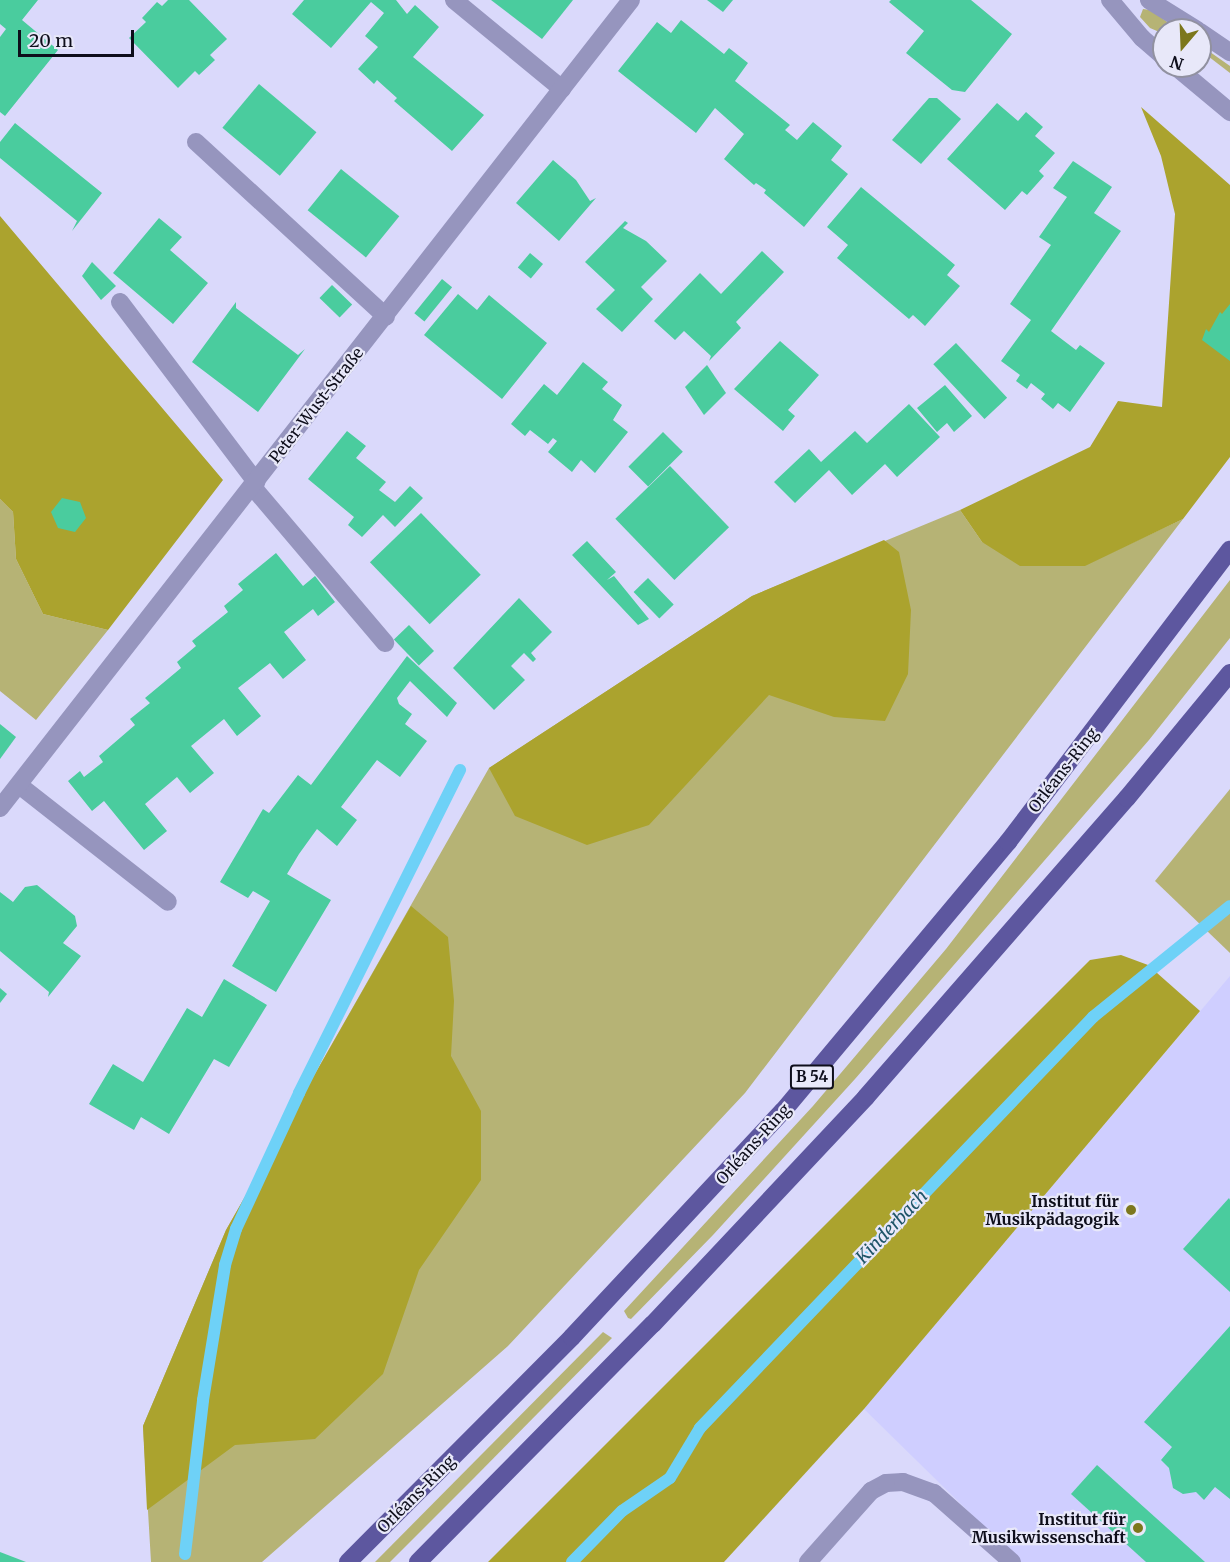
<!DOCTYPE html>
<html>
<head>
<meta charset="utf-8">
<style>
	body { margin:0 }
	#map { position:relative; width:1230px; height:1562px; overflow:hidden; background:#dad9fb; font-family:Merriweather,serif }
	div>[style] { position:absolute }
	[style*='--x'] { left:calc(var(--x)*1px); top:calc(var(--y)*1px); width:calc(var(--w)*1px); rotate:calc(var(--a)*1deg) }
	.built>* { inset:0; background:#cfceff }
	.green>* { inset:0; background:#b6b375 }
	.forest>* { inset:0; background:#aba32e }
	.stream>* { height:12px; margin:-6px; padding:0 6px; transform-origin:6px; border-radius:6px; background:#6ed1f7 }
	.building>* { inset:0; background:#4acc9e; transform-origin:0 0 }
	.lane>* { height:18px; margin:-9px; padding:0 9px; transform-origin:9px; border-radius:9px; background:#9695be }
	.street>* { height:18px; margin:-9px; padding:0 9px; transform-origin:9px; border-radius:9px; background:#9695be }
	.primary>* { height:18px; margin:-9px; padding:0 9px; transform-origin:9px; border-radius:9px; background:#5d579f }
	.dots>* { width:16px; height:16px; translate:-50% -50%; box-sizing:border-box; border:3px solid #e8e8f9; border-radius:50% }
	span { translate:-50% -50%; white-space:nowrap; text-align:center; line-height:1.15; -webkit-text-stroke:4.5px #e8e8f9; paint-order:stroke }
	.shield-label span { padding:2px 4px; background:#e8e8f9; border:2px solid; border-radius:4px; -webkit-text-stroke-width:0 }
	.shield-label { font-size:15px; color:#0e0e1b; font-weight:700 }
	.street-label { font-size:16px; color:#0e0e1b }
	.poi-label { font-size:16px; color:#0e0e1b; font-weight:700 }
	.right { translate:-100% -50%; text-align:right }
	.water-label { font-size:18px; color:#1f5569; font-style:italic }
	.north { position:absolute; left:1152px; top:18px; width:60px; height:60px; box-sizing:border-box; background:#e8e8f9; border:2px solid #9191a0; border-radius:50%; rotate:199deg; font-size:16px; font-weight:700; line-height:24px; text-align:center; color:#0e0e1b }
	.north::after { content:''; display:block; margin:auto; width:21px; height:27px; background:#7c771c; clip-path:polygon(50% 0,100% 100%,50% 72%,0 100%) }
	.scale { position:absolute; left:18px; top:30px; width:116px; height:27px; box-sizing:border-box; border:3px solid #0e0e1b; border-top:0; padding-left:8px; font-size:18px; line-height:21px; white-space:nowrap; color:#0e0e1b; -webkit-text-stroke:4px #e8e8f9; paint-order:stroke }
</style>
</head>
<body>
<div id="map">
	<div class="built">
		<div style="clip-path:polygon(1230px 976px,1230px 1562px,1020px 1562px,864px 1409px)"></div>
	</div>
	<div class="green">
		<div style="clip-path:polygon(1143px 9px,1150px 10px,1179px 30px,1164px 30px,1164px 34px,1150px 28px,1140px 17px)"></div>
		<div style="clip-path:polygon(1200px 45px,1230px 66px,1230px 73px,1200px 50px)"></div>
		<div style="clip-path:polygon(0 499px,13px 512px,16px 559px,43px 614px,108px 630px,36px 720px,0 691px)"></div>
		<div style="clip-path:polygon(960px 510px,982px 542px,1085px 565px,1183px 519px,745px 1093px,508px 1346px,262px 1562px,151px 1562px,143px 1426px,226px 1230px,489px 768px,752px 596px)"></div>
		<div style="clip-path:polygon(1230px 580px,1230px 638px,1149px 740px,855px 1079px,713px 1235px,631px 1319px,628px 1318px,624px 1311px,813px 1106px,946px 949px)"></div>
		<div style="clip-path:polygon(1230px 789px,1230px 953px,1155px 881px)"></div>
		<div style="clip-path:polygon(603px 1332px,612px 1338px,473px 1479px,390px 1562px,375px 1562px)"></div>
	</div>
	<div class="forest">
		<div style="clip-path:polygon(1141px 107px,1230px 185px,1230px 457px,1183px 519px,1085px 566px,1020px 566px,982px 542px,960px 510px,1090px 447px,1118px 401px,1162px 407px,1175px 214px,1161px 156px)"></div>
		<div style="clip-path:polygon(0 216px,223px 480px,108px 630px,43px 614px,16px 559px,13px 512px,0 499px)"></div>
		<div style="clip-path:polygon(884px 540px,899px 552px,911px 610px,908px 674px,885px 721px,834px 717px,769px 695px,649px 825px,587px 845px,515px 816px,489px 768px,752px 596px)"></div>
		<div style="clip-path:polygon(411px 906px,448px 937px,454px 1001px,451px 1056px,481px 1111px,481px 1180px,419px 1270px,383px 1374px,315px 1439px,235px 1445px,147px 1510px,143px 1426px,226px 1230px)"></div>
		<div style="clip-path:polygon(1121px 955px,1148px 965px,1200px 1011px,864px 1409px,724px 1562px,488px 1562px,1090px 960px)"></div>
	</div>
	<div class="stream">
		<div style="--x:185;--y:1554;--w:155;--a:-83.3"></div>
		<div style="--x:203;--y:1400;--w:137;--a:-80.7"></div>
		<div style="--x:225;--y:1265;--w:38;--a:-73"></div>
		<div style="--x:236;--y:1229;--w:150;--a:-65.1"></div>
		<div style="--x:299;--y:1093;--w:361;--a:-63.5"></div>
		<div style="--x:572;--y:1562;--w:71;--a:-45.6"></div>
		<div style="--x:622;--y:1511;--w:58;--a:-34.5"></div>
		<div style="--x:670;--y:1478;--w:58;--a:-59"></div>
		<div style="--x:700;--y:1428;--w:569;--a:-46.28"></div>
		<div style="--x:1093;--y:1017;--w:176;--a:-39"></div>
	</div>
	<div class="building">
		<div style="clip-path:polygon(0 0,38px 0,22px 20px,58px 50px,5px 116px,0 112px,0 37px,6px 29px,0 24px)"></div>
		<div style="clip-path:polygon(168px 0,189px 0,227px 39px,210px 55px,215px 60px,199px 75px,195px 71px,178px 88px,129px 38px,146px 22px,142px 18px,157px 2px,162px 6px)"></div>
		<div style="clip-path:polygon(304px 0,396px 0,407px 14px,415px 5px,439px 27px,413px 57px,484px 115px,452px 151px,394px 101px,397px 98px,377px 80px,374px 84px,358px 69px,378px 47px,365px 36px,384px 13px,371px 2px,331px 48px,292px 14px)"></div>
		<div style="clip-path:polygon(491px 0,573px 0,542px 39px)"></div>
		<div style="clip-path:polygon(707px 0,733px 0,723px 12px)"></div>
		<div style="clip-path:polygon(891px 0,971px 0,1012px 34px,965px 92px,952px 90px,906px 53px,924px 31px,889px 2px)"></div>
		<div style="clip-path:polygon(681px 20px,724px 54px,729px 48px,748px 63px,735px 81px,790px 125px,785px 130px,797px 140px,813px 122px,842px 146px,831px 160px,848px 174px,804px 227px,764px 193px,766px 190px,756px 183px,754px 185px,724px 159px,744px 134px,715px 108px,696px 133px,618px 71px,657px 22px,671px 33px)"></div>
		<div style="left:259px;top:84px;width:75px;height:57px;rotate:40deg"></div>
		<div style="clip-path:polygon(929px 98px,937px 98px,961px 119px,921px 164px,892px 140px)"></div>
		<div style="clip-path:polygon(997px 103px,1018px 121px,1026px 112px,1043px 127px,1035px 136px,1055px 153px,1039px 171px,1044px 176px,1027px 195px,1022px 191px,1005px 210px,947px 159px)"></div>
		<div style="clip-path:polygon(15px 123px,102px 193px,72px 231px,77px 221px,0 158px,0 142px)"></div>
		<div style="clip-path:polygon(553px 160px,576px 180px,590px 201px,596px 198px,559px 241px,516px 203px)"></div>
		<div style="clip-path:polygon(1073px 161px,1112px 187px,1094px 213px,1121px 231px,1051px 331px,1076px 350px,1080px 345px,1105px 363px,1070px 412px,1058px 403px,1053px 409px,1041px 399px,1045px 394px,1031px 383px,1027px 389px,1016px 381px,1020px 375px,1001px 361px,1031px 320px,1010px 304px,1051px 245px,1039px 237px,1067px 197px,1053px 188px)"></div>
		<div style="left:341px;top:169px;width:75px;height:53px;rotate:39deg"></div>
		<div style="clip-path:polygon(861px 187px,955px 265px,947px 275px,960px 286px,925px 326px,913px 315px,909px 319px,837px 258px,848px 245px,827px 227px)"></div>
		<div style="clip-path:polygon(159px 218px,182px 237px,170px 250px,208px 283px,173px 324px,113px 273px)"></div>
		<div style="clip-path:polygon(625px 221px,628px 223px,623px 228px,646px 241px,667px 261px,641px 287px,653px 299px,622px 332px,596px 309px,615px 290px,585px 262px)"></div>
		<div style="clip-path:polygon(762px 251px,784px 272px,736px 322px,741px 328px,709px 361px,711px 356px,684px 331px,675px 340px,654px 321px,700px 273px,721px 294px)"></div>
		<div style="left:530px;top:253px;width:17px;height:19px;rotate:40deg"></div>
		<div style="clip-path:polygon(92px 262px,116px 286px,101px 300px,82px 276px)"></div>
		<div style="left:442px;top:279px;width:13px;height:44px;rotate:39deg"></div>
		<div style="left:332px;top:285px;width:28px;height:18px;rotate:44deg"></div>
		<div style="clip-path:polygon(458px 294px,477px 310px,489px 295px,547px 343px,502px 399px,424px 335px)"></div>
		<div style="clip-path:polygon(236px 302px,236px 308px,298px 355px,305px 349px,258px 412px,192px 362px)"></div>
		<div style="clip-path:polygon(1230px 304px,1230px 361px,1202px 340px,1206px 329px,1209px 332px,1220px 312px,1222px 314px)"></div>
		<div style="clip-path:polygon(780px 341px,819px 375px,788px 410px,795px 416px,783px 431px,734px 389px)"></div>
		<div style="left:956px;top:343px;width:75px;height:31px;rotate:47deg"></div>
		<div style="clip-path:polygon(583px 362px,608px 382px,602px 389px,622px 405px,613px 420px,628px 432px,595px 473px,581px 460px,572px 472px,548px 452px,557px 441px,553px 438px,548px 444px,530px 430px,525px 436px,511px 424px,544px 384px,557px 395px)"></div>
		<div style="clip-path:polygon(707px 365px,726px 393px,704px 415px,685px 387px)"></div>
		<div style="clip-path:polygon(945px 385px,972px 416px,954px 432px,947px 423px,937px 432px,917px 408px)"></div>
		<div style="clip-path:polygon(909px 404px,940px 437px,897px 477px,885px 464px,852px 495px,829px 470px,795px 503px,774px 482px,809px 449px,821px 462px,855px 431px,867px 443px)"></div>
		<div style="clip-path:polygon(347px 431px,366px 446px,356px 458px,386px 482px,379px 490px,395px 502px,410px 486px,423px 498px,395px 527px,383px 515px,362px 537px,348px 525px,354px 517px,308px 479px)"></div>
		<div style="left:663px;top:432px;width:28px;height:49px;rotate:45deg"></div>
		<div style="left:670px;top:466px;width:85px;height:76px;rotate:46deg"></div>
		<div style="clip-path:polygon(62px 498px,80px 502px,86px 518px,75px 532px,58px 528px,51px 512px)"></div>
		<div style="left:421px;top:513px;width:86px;height:71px;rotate:46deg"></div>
		<div style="clip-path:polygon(587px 541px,616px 572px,607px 580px,614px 576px,649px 619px,638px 625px,572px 555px)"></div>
		<div style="clip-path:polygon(276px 553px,303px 586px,315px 576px,335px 602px,318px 616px,313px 609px,284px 632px,306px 660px,283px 679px,270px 663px,238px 688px,261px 716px,237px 736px,224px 719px,191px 746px,214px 773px,190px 793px,177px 777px,145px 804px,167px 831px,144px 850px,104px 801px,92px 811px,68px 781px,80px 771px,84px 777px,103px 762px,99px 756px,135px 725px,130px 719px,150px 703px,145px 698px,181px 668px,177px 662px,196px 646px,192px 641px,228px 612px,224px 606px,243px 590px,238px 584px)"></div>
		<div style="left:648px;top:578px;width:37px;height:20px;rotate:46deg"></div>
		<div style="clip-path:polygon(519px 598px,552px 632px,531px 653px,536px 659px,533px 662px,524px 653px,511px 666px,525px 680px,494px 710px,453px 668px)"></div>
		<div style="left:409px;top:625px;width:36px;height:21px;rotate:46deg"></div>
		<div style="clip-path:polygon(407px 656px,457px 703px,447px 717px,410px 681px,397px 698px,399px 704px,412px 714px,405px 724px,427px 741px,400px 777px,377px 760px,341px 807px,357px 820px,337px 846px,317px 829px,299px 854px,287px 874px,331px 900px,276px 992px,232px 966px,270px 901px,253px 891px,248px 898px,220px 882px,263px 809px,269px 813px,298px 775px,311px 785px)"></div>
		<div style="clip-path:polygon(0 724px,16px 737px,0 759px)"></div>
		<div style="clip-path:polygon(37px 885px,75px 916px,77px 926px,63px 943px,81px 956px,48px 997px,49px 992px,0 951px,0 892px,13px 902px,25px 887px)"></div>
		<div style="clip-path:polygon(224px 979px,267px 1005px,229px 1067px,214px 1059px,169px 1134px,141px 1117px,134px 1130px,89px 1104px,113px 1064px,143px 1082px,187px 1008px,202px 1017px)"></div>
		<div style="clip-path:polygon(0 988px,7px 994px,0 1003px)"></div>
		<div style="clip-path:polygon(1229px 1198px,1230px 1200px,1230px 1292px,1183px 1249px)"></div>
		<div style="clip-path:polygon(1230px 1326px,1230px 1499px,1215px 1487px,1204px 1500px,1196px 1492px,1183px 1494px,1173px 1488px,1169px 1468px,1161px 1460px,1172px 1447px,1144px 1422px)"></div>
		<div style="clip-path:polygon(1097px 1465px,1205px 1562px,1146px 1562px,1071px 1494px)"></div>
		<div style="clip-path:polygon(0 1552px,26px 1562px,0 1562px)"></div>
	</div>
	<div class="lane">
		<div style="--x:454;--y:0;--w:140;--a:39.5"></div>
		<div style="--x:196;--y:142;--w:258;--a:42.6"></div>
		<div style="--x:120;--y:302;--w:226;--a:52.9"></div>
		<div style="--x:252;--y:486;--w:206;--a:49.7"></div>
		<div style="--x:19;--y:785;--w:189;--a:38.1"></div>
		<div style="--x:808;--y:1562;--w:95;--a:-48.4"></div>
		<div style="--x:871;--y:1491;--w:17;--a:-28"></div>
		<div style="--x:886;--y:1483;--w:17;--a:-3"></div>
		<div style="--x:903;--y:1482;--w:33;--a:20"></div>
		<div style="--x:934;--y:1493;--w:104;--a:41.5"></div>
	</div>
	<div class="street">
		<div style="--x:1110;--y:0;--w:50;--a:49.9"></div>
		<div style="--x:1142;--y:38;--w:29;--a:41"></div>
		<div style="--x:1149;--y:0;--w:57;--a:32"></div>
		<div style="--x:1200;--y:32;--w:36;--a:34"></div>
		<div style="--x:1175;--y:66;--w:72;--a:39.9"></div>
		<div style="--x:0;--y:808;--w:1025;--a:-52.01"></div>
	</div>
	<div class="primary">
		<div style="--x:348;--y:1562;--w:317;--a:-45.1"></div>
		<div style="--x:572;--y:1337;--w:309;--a:-47"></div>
		<div style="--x:783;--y:1111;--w:351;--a:-50.1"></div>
		<div style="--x:1008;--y:842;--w:367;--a:-52.8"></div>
		<div style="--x:418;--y:1562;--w:334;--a:-45.4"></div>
		<div style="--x:653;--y:1324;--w:311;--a:-46.8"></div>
		<div style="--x:866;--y:1097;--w:397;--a:-48.9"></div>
		<div style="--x:1127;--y:798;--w:162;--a:-50.5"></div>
	</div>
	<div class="dots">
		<div style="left:1131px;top:1210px;background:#7c771c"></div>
		<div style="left:1138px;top:1528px;background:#7c771c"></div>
	</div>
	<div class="shield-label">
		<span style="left:812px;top:1077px">B 54</span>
	</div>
	<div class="street-label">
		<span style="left:316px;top:405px;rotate:-52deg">Peter-Wust-Straße</span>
		<span style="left:1063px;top:770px;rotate:-52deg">Orléans-Ring</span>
		<span style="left:753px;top:1144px;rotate:-48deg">Orléans-Ring</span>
		<span style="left:416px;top:1494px;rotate:-45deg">Orléans-Ring</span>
	</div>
	<div class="poi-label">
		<span class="right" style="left:1119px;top:1210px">Institut für<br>Musikpädagogik</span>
		<span class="right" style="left:1126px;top:1528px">Institut für<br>Musikwissenschaft</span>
	</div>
	<div class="water-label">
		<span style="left:892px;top:1227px;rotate:-46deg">Kinderbach</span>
	</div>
	<div class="north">N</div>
	<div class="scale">20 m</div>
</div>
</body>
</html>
